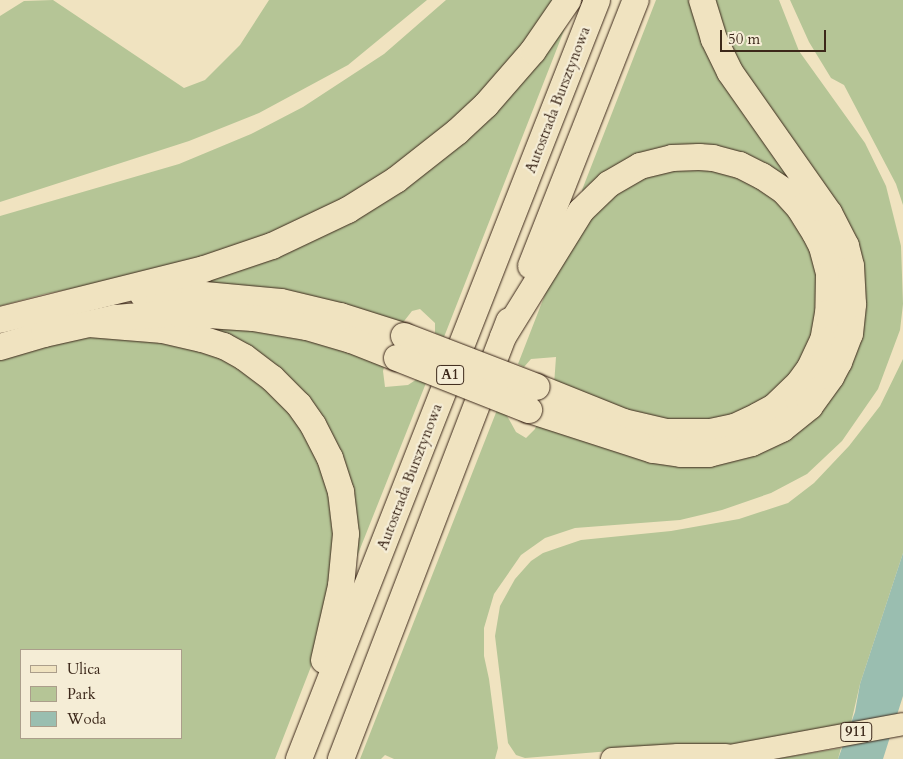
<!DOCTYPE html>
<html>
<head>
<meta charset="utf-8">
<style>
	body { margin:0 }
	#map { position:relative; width:903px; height:759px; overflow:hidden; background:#f0e3c0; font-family:Cardo,serif }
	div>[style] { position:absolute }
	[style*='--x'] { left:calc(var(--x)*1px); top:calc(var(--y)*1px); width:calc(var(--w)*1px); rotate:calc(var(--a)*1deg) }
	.green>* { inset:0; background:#b5c596 }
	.water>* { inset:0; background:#9abeb0 }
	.roads { filter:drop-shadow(0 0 1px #3c281a) drop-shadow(0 0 1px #3c281a) }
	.major>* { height:22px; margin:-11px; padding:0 11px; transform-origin:11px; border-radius:11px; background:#f0e3c0 }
	.highway>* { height:26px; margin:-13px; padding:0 13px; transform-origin:13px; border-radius:13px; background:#f0e3c0 }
	.bridges { filter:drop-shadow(0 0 1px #3c281a) drop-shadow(0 0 1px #3c281a) }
	.highway-bridge>* { height:26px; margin:-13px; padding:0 13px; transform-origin:13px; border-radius:13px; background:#f0e3c0 }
	span { translate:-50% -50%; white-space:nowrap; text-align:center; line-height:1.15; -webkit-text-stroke:4.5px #f5edd6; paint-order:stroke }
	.shield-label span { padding:1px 4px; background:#f5edd6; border:1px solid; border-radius:4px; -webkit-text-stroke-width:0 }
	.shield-label { font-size:14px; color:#3c281a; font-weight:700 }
	.street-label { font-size:15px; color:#3c281a }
	.legend { position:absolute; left:20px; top:649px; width:162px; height:90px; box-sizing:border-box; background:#f5edd6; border:1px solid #ab9e8b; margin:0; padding:6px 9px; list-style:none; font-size:15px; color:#3c281a }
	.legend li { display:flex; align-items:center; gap:10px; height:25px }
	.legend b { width:25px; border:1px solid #ab9e8b }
	.scale { position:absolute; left:720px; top:30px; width:106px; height:22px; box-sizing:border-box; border:2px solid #3c281a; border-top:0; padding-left:6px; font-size:15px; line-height:18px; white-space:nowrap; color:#3c281a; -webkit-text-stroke:4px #f5edd6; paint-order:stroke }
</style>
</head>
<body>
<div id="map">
	<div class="green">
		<div style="clip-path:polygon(53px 0,184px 88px,205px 80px,240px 45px,269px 0,427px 0,348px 65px,259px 113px,189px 141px,0 202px,0 16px,24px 1px)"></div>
		<div style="clip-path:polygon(446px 0,559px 0,515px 60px,410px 160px,276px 237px,110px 281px,45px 294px,0 306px,0 216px,179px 164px,251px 134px,303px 107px,384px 54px)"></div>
		<div style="clip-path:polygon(656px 0,694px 0,807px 196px,748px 157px,597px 179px,587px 186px,583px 193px,582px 190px)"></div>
		<div style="clip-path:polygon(711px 0,779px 0,799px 51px,865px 143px,886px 186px,901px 246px,903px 304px,900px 330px,878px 389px,842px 441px,807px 474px,771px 493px,722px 510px,680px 520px,575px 528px,545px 538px,521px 555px,494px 594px,484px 628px,484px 656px,489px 679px,498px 748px,495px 759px,394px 759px,385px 755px,381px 759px,360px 759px,497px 410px,506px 414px,516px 432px,526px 438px,535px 429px,538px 421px,690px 463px,859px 317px,748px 86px)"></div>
		<div style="clip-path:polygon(790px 0,903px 0,903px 205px,896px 184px,844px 85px,831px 78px,809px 42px)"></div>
		<div style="clip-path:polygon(574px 5px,444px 337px,435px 333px,435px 323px,420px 309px,412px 311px,401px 325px,179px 283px,359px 211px)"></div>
		<div style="clip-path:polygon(721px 167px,779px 198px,819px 264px,812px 346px,786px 385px,721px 423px,660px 424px,554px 385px,556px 357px,531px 359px,524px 367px,518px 364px,558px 261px,595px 207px,659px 168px)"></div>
		<div style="clip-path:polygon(208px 321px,252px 325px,386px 360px,383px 371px,385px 387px,408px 385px,417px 379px,426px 383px,356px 559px,335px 450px,209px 330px)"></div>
		<div style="clip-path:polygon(evenodd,123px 332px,217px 352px,281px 396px,328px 476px,337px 550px,312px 664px,275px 759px,0 759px,0 359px,39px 344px,123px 332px,21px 650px,181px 650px,181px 738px,21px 738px,21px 650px)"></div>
		<div style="clip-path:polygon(903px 359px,903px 553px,860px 684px,851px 723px,742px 744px,635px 749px,525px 758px,516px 755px,508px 743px,495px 636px,500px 606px,515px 579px,531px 561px,543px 553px,581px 540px,671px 531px,739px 519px,788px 503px,814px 483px,849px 446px,880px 406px)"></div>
		<div style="clip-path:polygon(841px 748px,838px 759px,775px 759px)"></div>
	</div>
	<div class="water">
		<div style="clip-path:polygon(903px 553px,903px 696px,883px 759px,838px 759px,855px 712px,860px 684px)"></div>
	</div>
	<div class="roads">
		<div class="major">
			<div style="--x:612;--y:759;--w:66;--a:-3.5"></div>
			<div style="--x:678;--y:755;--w:48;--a:0"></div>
			<div style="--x:713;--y:759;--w:193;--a:-10.4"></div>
		</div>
		<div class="highway">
			<div style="--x:531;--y:266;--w:286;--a:-68.5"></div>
			<div style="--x:143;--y:295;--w:51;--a:-1.1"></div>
			<div style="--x:194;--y:294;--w:87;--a:5.3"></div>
			<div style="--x:281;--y:302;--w:61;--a:13.3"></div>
			<div style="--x:340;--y:316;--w:67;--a:17.4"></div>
			<div style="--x:0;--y:320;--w:210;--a:-14"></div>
			<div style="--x:204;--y:269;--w:72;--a:-18.7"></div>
			<div style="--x:272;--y:246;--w:84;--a:-25.3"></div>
			<div style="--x:348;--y:210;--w:57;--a:-32"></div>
			<div style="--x:396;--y:180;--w:78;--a:-38.2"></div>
			<div style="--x:457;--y:132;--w:40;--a:-43"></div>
			<div style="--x:486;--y:105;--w:72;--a:-49"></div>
			<div style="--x:533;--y:51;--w:62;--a:-55.5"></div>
			<div style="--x:89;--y:324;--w:74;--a:4.6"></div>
			<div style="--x:163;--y:330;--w:40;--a:13"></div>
			<div style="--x:202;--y:339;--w:23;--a:18"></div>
			<div style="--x:224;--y:346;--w:23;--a:29"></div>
			<div style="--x:244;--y:357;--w:35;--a:37"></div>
			<div style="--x:272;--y:378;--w:38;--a:45"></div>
			<div style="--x:299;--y:405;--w:24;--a:55"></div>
			<div style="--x:313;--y:425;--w:37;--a:63"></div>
			<div style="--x:330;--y:458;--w:36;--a:72"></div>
			<div style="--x:341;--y:492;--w:42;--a:83.2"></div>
			<div style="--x:346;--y:534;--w:52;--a:95.5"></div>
			<div style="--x:341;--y:586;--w:76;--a:102.9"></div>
			<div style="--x:503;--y:337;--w:148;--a:-58.2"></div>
			<div style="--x:581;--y:211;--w:39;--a:-44"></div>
			<div style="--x:609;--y:184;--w:36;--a:-30"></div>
			<div style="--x:640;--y:166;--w:33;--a:-14"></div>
			<div style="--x:672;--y:158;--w:27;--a:-2"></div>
			<div style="--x:699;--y:157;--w:14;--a:4"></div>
			<div style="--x:713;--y:158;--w:28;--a:15"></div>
			<div style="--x:740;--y:165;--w:25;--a:27"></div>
			<div style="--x:762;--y:176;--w:27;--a:34"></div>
			<div style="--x:784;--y:191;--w:24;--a:48"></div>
			<div style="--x:800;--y:209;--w:28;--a:58"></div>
			<div style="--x:815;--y:233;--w:16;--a:63"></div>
			<div style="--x:822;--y:247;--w:28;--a:75"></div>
			<div style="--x:829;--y:274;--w:39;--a:91"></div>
			<div style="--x:828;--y:313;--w:27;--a:100"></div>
			<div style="--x:823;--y:340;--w:31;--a:115"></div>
			<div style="--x:810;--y:368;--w:17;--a:126"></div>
			<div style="--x:800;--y:382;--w:36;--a:136"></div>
			<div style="--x:774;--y:407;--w:18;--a:151"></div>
			<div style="--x:758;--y:416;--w:26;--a:155"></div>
			<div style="--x:734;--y:427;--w:24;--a:168"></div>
			<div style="--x:711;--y:432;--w:45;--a:180"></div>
			<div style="--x:666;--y:432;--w:43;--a:-166.6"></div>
			<div style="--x:624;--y:422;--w:94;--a:-158.1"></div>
			<div style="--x:0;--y:347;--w:46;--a:-16.5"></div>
			<div style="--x:44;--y:334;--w:73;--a:-12.7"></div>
			<div style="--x:115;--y:318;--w:63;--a:-4.5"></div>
			<div style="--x:178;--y:313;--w:75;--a:3.8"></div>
			<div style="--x:253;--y:318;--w:55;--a:9.5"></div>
			<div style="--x:307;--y:327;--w:46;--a:16.5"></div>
			<div style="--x:351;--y:340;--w:49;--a:21.4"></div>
			<div style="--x:529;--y:410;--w:130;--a:17.9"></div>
			<div style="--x:653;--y:450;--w:28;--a:8"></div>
			<div style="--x:681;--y:454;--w:28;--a:0"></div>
			<div style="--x:709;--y:454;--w:44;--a:-14.3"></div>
			<div style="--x:752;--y:443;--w:33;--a:-25"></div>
			<div style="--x:782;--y:429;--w:36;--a:-39"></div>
			<div style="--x:810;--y:406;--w:36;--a:-54"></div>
			<div style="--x:831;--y:377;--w:17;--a:-62"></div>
			<div style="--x:839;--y:362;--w:30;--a:-69"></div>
			<div style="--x:850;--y:334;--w:30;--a:-84"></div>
			<div style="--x:853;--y:304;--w:38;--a:-93"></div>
			<div style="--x:851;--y:266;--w:21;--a:-104"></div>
			<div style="--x:846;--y:246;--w:37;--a:-117"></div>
			<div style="--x:829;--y:213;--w:172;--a:-125.1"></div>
			<div style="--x:730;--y:72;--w:37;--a:-116"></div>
			<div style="--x:714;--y:39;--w:41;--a:-107.1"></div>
			<div style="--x:299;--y:759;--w:815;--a:-68.56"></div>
			<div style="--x:341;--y:759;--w:469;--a:-69"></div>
		</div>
	</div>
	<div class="bridges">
		<div class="highway-bridge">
			<div style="--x:404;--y:336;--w:142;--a:21"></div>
			<div style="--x:397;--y:358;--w:142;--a:21.5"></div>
		</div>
	</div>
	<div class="shield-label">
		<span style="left:450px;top:375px">A1</span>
		<span style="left:856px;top:732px">911</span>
	</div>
	<div class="street-label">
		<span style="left:558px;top:100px;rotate:-69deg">Autostrada Bursztynowa</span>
		<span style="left:410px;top:477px;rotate:-69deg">Autostrada Bursztynowa</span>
	</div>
	<ul class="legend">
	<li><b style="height:6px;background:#f0e3c0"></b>Ulica</li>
	<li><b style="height:14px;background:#b5c596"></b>Park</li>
	<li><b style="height:14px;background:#9abeb0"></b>Woda</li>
	</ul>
	<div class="scale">50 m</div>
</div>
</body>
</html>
